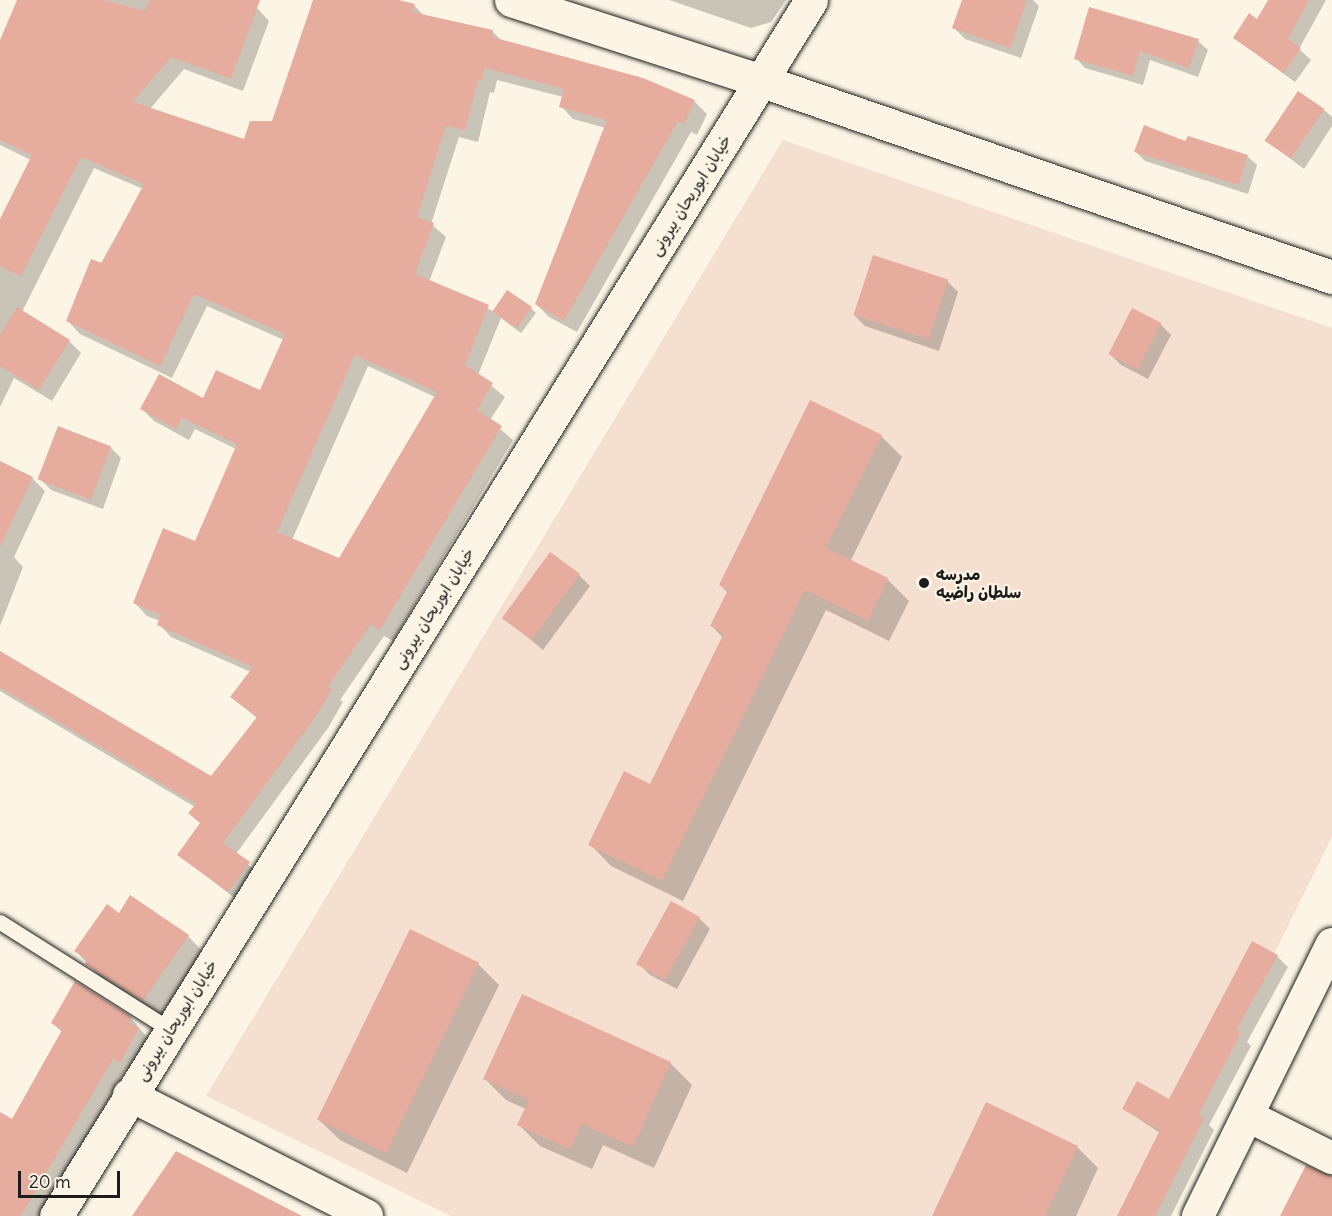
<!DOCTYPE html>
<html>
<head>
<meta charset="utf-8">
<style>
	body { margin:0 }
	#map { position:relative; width:1332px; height:1216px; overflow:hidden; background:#fcf5e5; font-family:Delius,"Playpen Sans Arabic",sans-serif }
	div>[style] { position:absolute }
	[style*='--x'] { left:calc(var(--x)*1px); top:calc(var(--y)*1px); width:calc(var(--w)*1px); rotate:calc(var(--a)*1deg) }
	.built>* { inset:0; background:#f5dfd0 }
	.shadow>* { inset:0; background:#0003 }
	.building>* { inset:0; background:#e6ad9e; transform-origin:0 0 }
	.roads { filter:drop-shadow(0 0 2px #1c1c1c) drop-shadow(0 0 2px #1c1c1c) }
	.service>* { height:15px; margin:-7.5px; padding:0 7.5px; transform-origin:7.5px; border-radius:7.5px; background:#fcf5e5 }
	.minor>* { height:32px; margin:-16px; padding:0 16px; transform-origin:16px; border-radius:16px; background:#fcf5e5 }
	.tertiary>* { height:33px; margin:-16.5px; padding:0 16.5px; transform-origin:16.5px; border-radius:16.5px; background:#fcf5e5 }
	.dots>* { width:16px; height:16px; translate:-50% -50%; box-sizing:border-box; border:3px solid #fcf5e5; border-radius:50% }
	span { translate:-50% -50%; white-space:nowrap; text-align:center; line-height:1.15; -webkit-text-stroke:4.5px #fcf5e5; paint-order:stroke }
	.street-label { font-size:16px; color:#1c1c1c }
	.poi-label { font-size:16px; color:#1c1c1c; font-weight:700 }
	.left { translate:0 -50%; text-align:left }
	.scale { position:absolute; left:18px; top:1171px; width:102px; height:27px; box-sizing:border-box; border:3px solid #1c1c1c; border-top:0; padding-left:8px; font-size:18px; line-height:21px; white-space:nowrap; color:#1c1c1c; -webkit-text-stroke:4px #fcf5e5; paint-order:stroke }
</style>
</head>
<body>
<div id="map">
	<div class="built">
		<div style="clip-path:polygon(783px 140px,1332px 328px,1332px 837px,1144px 1216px,451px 1216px,206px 1096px)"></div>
	</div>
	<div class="shadow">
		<div style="clip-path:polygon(evenodd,20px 0,243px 0,257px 8px,269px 21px,243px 91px,184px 69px,150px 109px,245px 141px,273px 122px,322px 0,394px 0,414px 5px,425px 17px,492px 31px,503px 42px,694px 101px,707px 114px,697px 135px,691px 132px,577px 332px,549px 317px,536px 304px,606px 128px,573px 119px,561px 106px,563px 97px,497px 80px,494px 93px,490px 92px,478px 142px,459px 137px,431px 224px,446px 237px,429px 282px,493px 311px,531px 308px,536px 313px,521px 333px,501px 318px,478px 375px,505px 397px,490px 420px,513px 440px,393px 641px,384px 636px,340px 700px,343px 702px,328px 728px,236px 854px,261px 876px,241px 903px,179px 855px,201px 824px,195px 807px,0 691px,0 653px,212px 778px,258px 719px,232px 697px,251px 672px,171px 637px,159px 624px,160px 621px,147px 616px,135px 603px,196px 543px,236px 449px,195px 429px,189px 440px,154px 421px,142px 409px,261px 392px,284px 340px,207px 306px,172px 378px,80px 334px,68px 321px,143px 189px,94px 168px,22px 312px,69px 341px,81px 353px,52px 401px,14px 378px,0 407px,0 222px,31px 160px,0 145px,0 50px,20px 0,368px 366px,435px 397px,340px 559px,292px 540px,368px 366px)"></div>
		<div style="clip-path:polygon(669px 0,786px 0,771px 22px,751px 28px)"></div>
		<div style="clip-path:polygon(963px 0,1033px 0,1039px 6px,1021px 58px,965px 39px,954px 28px)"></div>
		<div style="clip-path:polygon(1269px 0,1326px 0,1299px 49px,1311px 60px,1295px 82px,1234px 38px,1258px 21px)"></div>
		<div style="clip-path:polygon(1198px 41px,1208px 50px,1198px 77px,1150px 60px,1143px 85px,1085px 68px,1076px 58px)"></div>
		<div style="clip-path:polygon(1324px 110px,1332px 117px,1332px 126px,1304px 169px,1267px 141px)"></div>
		<div style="clip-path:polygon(1136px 152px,1247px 156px,1257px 165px,1248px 194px,1145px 161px)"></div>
		<div style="clip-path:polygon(947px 281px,958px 292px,939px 351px,865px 326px,854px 315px)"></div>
		<div style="clip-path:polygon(1160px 324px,1171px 335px,1148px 379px,1121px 365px,1110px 354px)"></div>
		<div style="clip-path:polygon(881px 436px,902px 457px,850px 562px,888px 580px,909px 601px,889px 641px,826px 610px,683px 901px,611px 866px,590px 844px,651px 786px,723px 638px,712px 626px,728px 593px,720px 585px)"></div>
		<div style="clip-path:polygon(110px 447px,121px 458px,103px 509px,51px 490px,40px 479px)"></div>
		<div style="clip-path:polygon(0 463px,32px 478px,45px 491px,14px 557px,23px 567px,0 626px)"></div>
		<div style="clip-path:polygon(579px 575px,590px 586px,543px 650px,504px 618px)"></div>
		<div style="clip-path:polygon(120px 915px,188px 936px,204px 953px,160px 1016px,103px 980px,76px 951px)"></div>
		<div style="clip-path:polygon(699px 918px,710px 929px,677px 989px,650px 975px,639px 964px)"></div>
		<div style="clip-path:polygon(1277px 956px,1288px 967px,1247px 1042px,1251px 1046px,1209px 1125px,1214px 1130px,1171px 1216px,1118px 1216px,1160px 1133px,1124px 1109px,1170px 1101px)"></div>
		<div style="clip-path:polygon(478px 964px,499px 985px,407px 1173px,340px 1140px,318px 1119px)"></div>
		<div style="clip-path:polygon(131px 1018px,151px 1042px,133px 1075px,126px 1070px,41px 1216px,0 1216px,0 1114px,12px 1121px,63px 1033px,52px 1023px)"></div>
		<div style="clip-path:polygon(670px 1063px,692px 1085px,654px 1168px,603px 1145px,592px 1169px,540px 1146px,519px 1125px,526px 1109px,506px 1100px,485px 1079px)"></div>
		<div style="clip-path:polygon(1077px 1147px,1098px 1168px,1076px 1216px,933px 1216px)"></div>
	</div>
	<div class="building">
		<div style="clip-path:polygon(evenodd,17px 0,104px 0,145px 11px,150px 0,260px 0,231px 79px,171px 57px,133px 102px,244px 139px,250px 121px,272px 121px,313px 0,399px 0,415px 4px,412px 12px,493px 30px,492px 37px,643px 78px,695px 100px,684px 124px,678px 121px,564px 321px,535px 304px,607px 120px,559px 107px,564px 89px,485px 68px,482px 81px,478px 80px,465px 130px,446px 126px,417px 217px,434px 223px,415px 274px,489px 305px,465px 365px,493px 383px,477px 410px,502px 426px,380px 630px,371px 624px,328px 687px,332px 689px,316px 716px,223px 843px,250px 862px,228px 892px,177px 855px,200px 823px,188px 813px,196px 804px,0 687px,0 651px,211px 776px,257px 717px,230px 697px,253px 667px,157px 625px,161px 615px,133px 603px,163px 528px,195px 541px,237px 444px,182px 418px,176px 429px,140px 409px,159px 374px,203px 398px,216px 370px,260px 390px,285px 334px,194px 294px,160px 366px,66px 321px,91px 259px,102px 263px,144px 184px,81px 157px,21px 276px,0 266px,0 219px,32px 155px,0 140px,0 40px,17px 0,355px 355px,437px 392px,339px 558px,277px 532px,355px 355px)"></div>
		<div style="clip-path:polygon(962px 0,1027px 0,1010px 48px,952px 28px)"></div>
		<div style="clip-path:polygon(1268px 0,1309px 0,1288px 39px,1301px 48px,1284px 73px,1233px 38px,1249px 13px,1257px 19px)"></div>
		<div style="clip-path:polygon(1089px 7px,1199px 39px,1189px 68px,1140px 51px,1133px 76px,1074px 59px)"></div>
		<div style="left:1298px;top:91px;width:32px;height:60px;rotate:34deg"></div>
		<div style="clip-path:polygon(1144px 125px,1185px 141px,1188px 136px,1248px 155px,1239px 185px,1134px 152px)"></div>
		<div style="left:873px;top:255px;width:79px;height:63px;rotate:18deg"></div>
		<div style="left:507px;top:290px;width:30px;height:26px;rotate:34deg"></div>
		<div style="clip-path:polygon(17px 307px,70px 340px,39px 390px,0 366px,0 335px)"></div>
		<div style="left:1132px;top:308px;width:33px;height:52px;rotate:27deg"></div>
		<div style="clip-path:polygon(810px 400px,882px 435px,826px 548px,888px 578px,868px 621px,805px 590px,662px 881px,588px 845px,624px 771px,650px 784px,724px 633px,710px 626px,728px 590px,719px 585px)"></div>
		<div style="left:58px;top:426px;width:57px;height:57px;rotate:21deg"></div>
		<div style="clip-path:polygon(0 461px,33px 477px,0 547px)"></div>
		<div style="left:550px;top:552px;width:37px;height:82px;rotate:36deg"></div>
		<div style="clip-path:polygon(130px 895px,189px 935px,143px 1001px,85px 964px,87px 960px,74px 951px,107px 904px,119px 913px)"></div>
		<div style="left:671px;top:901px;width:33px;height:72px;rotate:29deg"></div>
		<div style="left:410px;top:929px;width:77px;height:212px;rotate:26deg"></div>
		<div style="clip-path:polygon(1252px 941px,1278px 955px,1236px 1031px,1241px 1033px,1199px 1114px,1204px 1118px,1155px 1216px,1117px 1216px,1160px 1130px,1122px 1109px,1137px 1081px,1169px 1099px)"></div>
		<div style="clip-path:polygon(75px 981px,132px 1017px,129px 1022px,139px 1028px,120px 1063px,113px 1059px,21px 1216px,0 1216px,0 1112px,12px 1119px,62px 1030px,51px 1023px)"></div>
		<div style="clip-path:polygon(522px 994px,671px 1062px,633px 1147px,582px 1124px,570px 1149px,517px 1125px,529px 1100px,483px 1079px)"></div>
		<div style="clip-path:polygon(986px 1102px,1078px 1146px,1045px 1216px,932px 1216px)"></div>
		<div style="clip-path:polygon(176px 1151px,302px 1216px,132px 1216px)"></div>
		<div style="clip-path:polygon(1306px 1165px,1332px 1176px,1332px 1216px,1280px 1216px)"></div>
	</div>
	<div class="roads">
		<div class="service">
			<div style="--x:0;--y:922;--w:200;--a:32.3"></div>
		</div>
		<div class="minor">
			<div style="--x:129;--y:1095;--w:267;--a:26.9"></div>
			<div style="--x:1248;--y:1116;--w:94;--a:26.6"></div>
			<div style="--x:1198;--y:1216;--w:303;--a:-63.8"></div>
		</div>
		<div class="tertiary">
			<div style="--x:511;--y:0;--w:264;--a:17.9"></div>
			<div style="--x:762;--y:81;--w:603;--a:18.98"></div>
			<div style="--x:56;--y:1216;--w:1431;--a:-58.16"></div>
		</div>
	</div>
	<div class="dots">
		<div style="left:924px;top:583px;background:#1c1c1c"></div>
	</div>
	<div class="street-label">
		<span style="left:690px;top:195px;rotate:-58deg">خیابان ابوریحان بیرونی</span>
		<span style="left:433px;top:608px;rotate:-58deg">خیابان ابوریحان بیرونی</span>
		<span style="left:176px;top:1020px;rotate:-58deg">خیابان ابوریحان بیرونی</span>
	</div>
	<div class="poi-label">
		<span class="left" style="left:936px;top:583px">مدرسه<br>سلطان راضیه</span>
	</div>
	<div class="scale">20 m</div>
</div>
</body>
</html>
